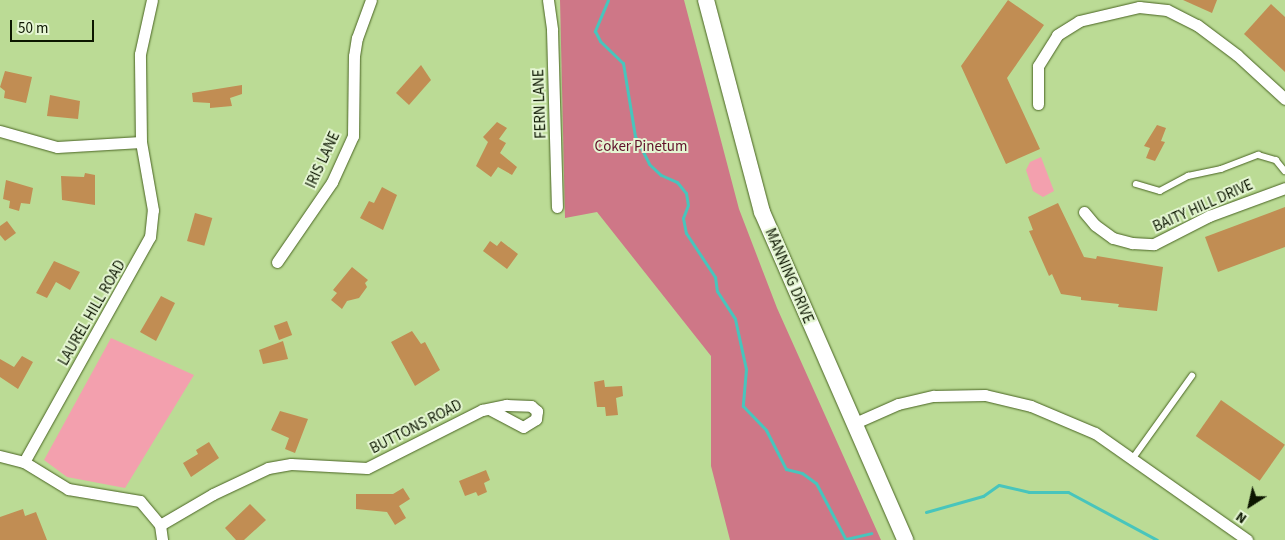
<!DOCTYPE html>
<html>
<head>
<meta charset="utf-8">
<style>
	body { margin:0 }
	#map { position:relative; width:1285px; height:540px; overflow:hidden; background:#bbdb95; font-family:"Source Sans 3",sans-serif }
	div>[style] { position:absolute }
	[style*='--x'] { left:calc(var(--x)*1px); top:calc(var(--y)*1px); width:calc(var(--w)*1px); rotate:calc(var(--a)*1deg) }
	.green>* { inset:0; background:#f3a0ae }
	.forest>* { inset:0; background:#ce7787 }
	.stream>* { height:3px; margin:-1.5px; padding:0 1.5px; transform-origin:1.5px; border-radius:1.5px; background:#48c5bc }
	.building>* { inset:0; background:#c18d53; transform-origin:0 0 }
	.roads { filter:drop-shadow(0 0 1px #496422) drop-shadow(0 0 1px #496422) }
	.lane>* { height:5.5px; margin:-2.75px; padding:0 2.75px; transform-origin:2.75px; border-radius:2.75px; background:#fff }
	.street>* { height:11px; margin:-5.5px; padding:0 5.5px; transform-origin:5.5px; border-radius:5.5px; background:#fff }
	.secondary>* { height:16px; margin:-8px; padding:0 8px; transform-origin:8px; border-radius:8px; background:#fff }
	span { translate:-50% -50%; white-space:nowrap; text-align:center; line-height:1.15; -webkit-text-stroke:4px #e5f6d3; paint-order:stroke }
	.street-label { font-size:15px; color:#0c1600 }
	.park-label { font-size:15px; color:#601029 }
	.north { position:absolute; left:1225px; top:480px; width:50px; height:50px; -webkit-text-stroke:4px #e5f6d3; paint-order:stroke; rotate:215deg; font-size:14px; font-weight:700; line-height:20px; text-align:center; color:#0c1600 }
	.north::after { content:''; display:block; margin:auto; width:18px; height:22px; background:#0c1600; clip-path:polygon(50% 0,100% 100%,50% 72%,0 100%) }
	.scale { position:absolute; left:10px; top:20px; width:84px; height:22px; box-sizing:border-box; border:2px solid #0c1600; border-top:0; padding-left:6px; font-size:15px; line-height:18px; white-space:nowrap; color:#0c1600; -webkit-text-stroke:4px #e5f6d3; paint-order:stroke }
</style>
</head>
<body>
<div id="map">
	<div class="green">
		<div style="clip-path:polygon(1041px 157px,1054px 191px,1043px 197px,1033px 191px,1026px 170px,1030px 162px)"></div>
		<div style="clip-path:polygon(111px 338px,194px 375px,125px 488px,67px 477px,44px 460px)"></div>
	</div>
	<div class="forest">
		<div style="clip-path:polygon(560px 0,684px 0,739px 209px,777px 308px,881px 540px,730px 540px,711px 466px,711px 356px,597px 212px,565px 218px)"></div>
	</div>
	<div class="stream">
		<div style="--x:608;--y:0;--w:34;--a:113"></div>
		<div style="--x:595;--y:31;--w:11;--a:63"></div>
		<div style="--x:600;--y:41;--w:32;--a:44"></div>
		<div style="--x:623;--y:63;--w:74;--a:80.7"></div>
		<div style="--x:635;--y:136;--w:31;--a:63"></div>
		<div style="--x:649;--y:164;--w:16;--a:43"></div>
		<div style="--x:661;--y:175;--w:17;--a:24"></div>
		<div style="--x:677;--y:182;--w:14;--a:51"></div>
		<div style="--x:686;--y:193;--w:12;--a:81"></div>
		<div style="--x:688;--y:205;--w:14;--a:111"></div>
		<div style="--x:683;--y:218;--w:15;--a:79"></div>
		<div style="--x:686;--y:233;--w:53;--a:56.6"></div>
		<div style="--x:715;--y:277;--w:14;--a:82"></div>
		<div style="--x:717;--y:291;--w:33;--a:57"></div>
		<div style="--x:735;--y:319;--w:51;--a:77.6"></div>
		<div style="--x:746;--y:369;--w:37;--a:95"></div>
		<div style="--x:743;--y:406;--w:33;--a:46"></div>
		<div style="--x:766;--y:430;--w:44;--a:62.9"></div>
		<div style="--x:786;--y:469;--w:16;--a:14"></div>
		<div style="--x:802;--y:473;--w:17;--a:36"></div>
		<div style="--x:816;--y:483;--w:64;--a:62.2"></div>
		<div style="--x:926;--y:512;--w:59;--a:-15.7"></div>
		<div style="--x:983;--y:496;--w:19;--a:-35"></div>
		<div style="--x:999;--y:485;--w:31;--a:13"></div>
		<div style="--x:1029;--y:492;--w:39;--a:0"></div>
		<div style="--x:1068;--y:492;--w:101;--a:28.3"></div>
		<div style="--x:846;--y:539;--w:26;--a:-13"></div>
	</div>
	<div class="building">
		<div style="clip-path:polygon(1008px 0,1044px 25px,1007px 78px,1040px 149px,1006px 164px,961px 66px)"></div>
		<div style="clip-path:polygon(1183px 0,1217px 0,1212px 13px)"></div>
		<div style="clip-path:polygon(1271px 4px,1285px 17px,1285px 72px,1244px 34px)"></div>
		<div style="clip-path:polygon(421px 65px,431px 80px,409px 105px,396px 93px)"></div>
		<div style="clip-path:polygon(5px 71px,32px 77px,26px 103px,4px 98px,5px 91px,0 87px)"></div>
		<div style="clip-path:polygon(242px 85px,242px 94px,230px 98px,232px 106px,210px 108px,210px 103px,193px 102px,192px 93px)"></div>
		<div style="clip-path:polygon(50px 95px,80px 101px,78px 119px,47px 116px)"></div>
		<div style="clip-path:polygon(497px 122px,507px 128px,499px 139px,506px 143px,500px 153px,517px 167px,512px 175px,498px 167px,491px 177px,476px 166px,488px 142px,483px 137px)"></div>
		<div style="clip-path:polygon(1157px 125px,1166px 128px,1161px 141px,1165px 142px,1155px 161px,1146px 158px,1150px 148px,1144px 146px)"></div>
		<div style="clip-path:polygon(85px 173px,95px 175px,95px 205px,62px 200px,61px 176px,84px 177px)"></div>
		<div style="clip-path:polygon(6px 180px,33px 188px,30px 204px,21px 203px,19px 211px,9px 208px,10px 201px,3px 199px)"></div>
		<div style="clip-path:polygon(382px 187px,397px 195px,383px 230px,360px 218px,369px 201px,374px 203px)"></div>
		<div style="clip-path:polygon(1058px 203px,1084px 257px,1096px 259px,1097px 256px,1163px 267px,1157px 311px,1118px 307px,1119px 304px,1081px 300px,1081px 297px,1061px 294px,1052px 274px,1049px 276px,1029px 231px,1033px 230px,1028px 217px)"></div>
		<div style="clip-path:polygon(1285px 207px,1285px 247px,1218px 272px,1205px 237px)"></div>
		<div style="left:195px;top:213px;width:18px;height:29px;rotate:16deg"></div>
		<div style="clip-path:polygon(7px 221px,16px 233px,5px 241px,0 235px,0 226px)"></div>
		<div style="clip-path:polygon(490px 241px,497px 246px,501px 241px,518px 254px,507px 269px,483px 251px)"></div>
		<div style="clip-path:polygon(54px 261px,80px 272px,70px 290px,56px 282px,47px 298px,36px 293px)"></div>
		<div style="clip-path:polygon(352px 267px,368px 280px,365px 283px,367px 287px,359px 298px,347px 301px,342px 309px,331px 300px,337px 293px,333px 290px)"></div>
		<div style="clip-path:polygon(161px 296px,175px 303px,156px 341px,140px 332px)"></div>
		<div style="left:287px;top:321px;width:15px;height:14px;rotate:70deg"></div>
		<div style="clip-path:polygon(412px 331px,421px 344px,425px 342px,440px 370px,415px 386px,391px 342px)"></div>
		<div style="clip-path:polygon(283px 341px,288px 359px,263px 364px,259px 350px)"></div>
		<div style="clip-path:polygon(22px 356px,33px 362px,18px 389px,0 377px,0 359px,14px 367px)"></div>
		<div style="clip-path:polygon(604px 380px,605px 387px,622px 386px,623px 396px,616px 398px,618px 415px,606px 416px,605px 407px,597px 407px,594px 382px)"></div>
		<div style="left:1221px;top:400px;width:78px;height:44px;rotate:35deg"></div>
		<div style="clip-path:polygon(280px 411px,308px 419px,295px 453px,285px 449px,289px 438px,271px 430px)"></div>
		<div style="clip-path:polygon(209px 442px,219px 458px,191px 477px,183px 463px,198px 454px,196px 450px)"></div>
		<div style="clip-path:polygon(486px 470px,490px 480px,484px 483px,487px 492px,478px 496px,476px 492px,465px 496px,459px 481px)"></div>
		<div style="clip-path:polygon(403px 488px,410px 499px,399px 506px,406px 518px,395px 525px,387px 512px,356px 509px,356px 494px,393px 494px)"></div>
		<div style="clip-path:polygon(250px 504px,266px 520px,244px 540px,236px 540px,225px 528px)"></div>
		<div style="clip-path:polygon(23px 509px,25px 516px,36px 512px,47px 540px,0 540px,0 517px)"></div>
	</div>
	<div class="roads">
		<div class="lane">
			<div style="--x:1136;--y:184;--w:25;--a:16"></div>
			<div style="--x:1160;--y:191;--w:32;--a:-28"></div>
			<div style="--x:1188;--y:176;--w:34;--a:-12"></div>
			<div style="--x:1221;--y:169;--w:40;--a:-21"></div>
			<div style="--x:1258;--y:155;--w:19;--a:16"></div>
			<div style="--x:1276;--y:160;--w:14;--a:51"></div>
			<div style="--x:1133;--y:458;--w:101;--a:-54.3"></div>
		</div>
		<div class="street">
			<div style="--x:548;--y:0;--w:30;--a:82"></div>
			<div style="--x:552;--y:30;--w:177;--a:88.4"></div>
			<div style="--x:1038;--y:104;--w:38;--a:-90"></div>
			<div style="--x:1038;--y:66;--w:36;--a:-58"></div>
			<div style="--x:1057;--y:35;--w:26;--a:-32"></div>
			<div style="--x:1079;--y:21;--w:62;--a:-13.1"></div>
			<div style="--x:1139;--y:7;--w:28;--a:6"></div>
			<div style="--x:1167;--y:10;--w:34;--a:27"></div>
			<div style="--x:1197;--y:25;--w:50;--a:36.9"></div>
			<div style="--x:1237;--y:55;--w:65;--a:42.5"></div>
			<div style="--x:0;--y:131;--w:59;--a:15.7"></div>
			<div style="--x:57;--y:147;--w:84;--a:-3.4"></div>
			<div style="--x:1084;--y:212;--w:17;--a:50"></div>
			<div style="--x:1095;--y:225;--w:22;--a:36"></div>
			<div style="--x:1113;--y:238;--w:20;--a:15"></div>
			<div style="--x:1132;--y:243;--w:22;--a:3"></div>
			<div style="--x:1154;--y:244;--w:62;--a:-27"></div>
			<div style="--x:1209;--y:216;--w:81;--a:-20.2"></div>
			<div style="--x:277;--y:262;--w:97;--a:-55.5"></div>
			<div style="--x:332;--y:182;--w:51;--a:-65.5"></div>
			<div style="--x:353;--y:136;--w:80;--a:-89.3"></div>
			<div style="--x:354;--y:56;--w:18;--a:-81"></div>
			<div style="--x:357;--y:38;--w:40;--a:-69.8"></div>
			<div style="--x:855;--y:423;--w:47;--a:-23.8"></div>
			<div style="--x:898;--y:404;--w:37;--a:-13"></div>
			<div style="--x:934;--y:396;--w:51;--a:-1.1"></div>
			<div style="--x:985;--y:395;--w:47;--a:13.4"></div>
			<div style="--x:1031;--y:406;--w:69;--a:22.9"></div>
			<div style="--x:1095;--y:433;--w:186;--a:35.1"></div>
			<div style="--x:0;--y:456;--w:25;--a:14"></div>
			<div style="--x:24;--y:462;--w:52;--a:31.5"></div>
			<div style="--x:68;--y:489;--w:73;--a:9.5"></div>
			<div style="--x:140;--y:501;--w:31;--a:50"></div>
			<div style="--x:160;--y:525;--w:15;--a:82"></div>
			<div style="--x:24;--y:462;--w:258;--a:-60.8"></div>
			<div style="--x:150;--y:237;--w:27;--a:-84"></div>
			<div style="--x:153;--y:210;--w:69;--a:-100"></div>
			<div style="--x:141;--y:142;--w:88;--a:-90.7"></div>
			<div style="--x:140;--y:54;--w:55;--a:-77.5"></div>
			<div style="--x:160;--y:525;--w:61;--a:-30.3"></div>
			<div style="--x:213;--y:494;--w:61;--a:-25.3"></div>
			<div style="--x:268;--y:468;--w:23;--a:-10"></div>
			<div style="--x:291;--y:464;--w:76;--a:3"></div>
			<div style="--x:367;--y:468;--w:129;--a:-26.8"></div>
			<div style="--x:482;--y:410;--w:25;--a:-12"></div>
			<div style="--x:506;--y:405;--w:25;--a:2"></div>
			<div style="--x:531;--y:406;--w:8;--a:40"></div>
			<div style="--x:537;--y:411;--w:8;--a:97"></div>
			<div style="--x:536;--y:419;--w:15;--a:148"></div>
			<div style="--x:523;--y:427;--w:38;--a:-152"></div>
		</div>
		<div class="secondary">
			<div style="--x:706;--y:0;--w:219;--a:75.2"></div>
			<div style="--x:762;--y:212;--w:358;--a:66.4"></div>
		</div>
	</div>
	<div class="street-label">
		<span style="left:540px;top:104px;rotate:-92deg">FERN LANE</span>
		<span style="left:323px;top:160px;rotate:-65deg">IRIS LANE</span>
		<span style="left:1203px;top:206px;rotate:-24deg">BAITY HILL DRIVE</span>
		<span style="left:789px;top:276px;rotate:67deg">MANNING DRIVE</span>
		<span style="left:92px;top:313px;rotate:-60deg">LAUREL HILL ROAD</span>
		<span style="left:416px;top:427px;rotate:-27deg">BUTTONS ROAD</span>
	</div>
	<div class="park-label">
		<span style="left:641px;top:147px">Coker Pinetum</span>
	</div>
	<div class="north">N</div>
	<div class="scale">50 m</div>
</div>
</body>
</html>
